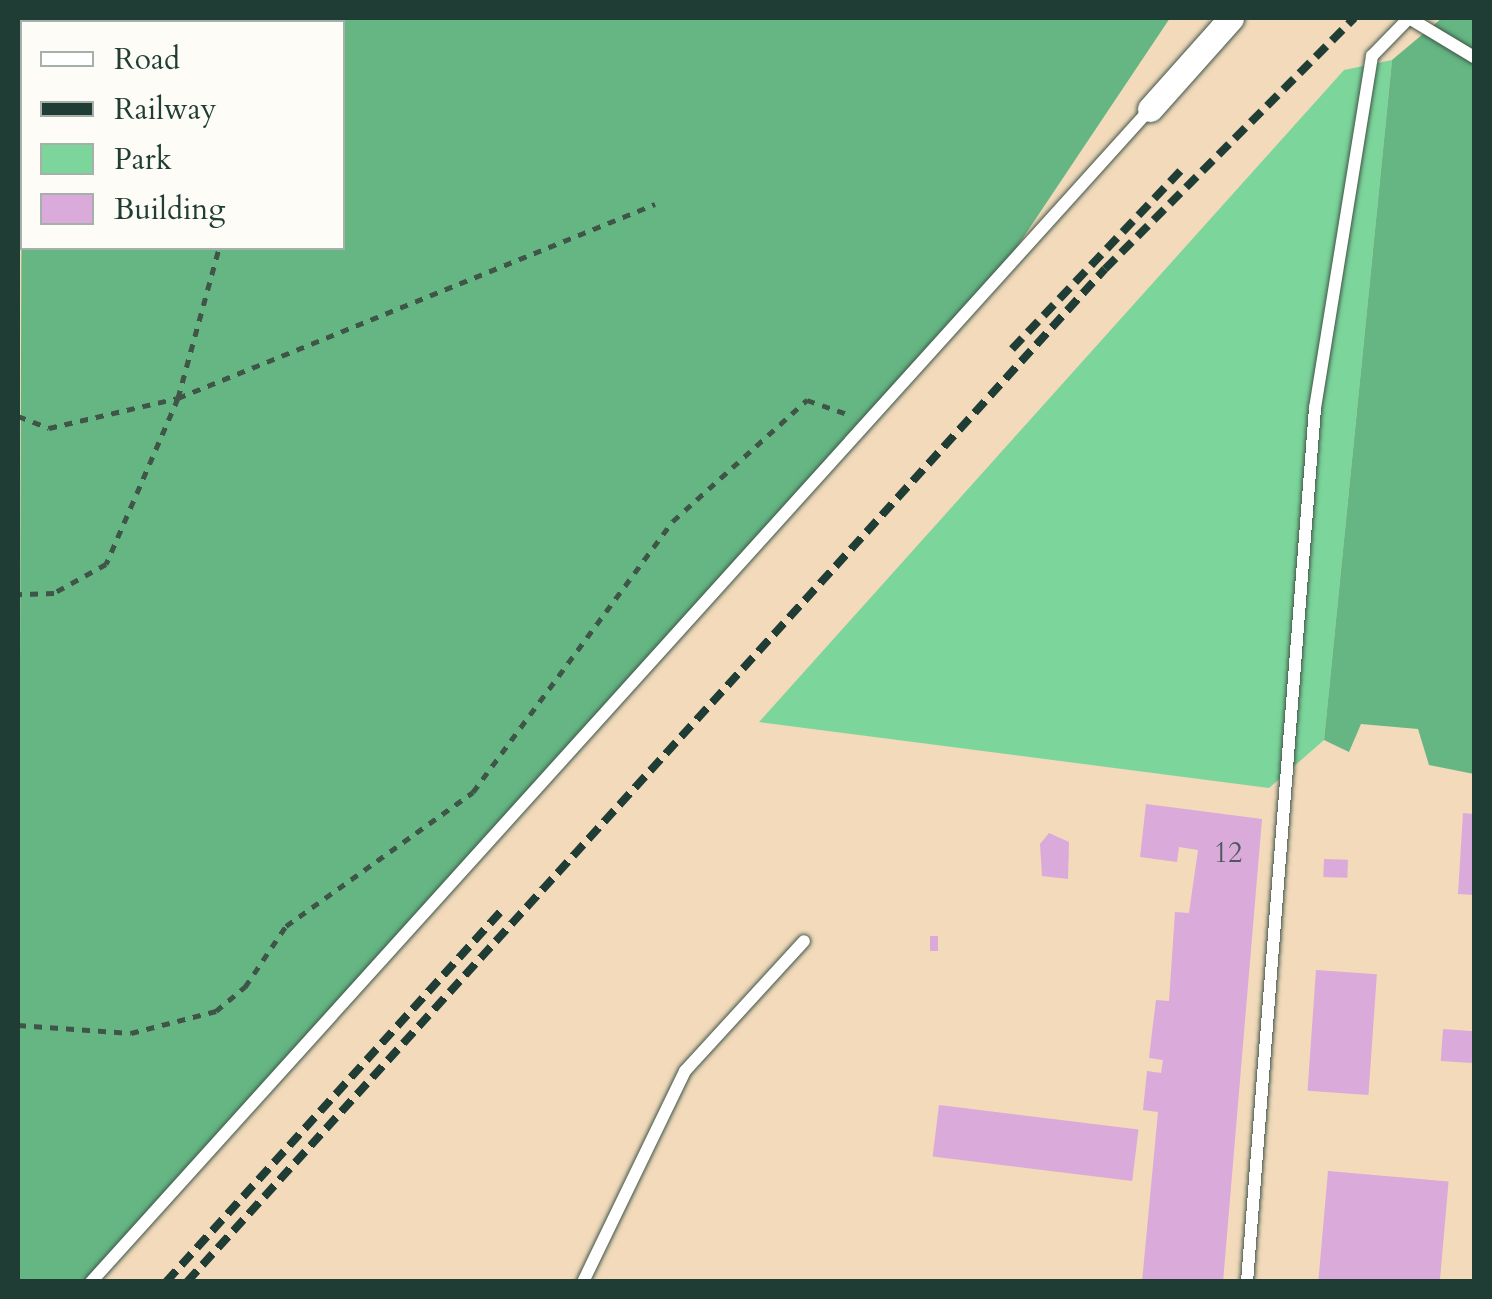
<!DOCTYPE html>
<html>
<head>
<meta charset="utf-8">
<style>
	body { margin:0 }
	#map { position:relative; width:1492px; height:1299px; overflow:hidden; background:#f2dabb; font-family:Cardo,serif }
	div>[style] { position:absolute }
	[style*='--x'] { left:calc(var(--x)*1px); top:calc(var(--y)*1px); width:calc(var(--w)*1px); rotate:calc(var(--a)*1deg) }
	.green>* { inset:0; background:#7cd59b }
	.forest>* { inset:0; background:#65b683 }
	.building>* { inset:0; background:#d9aada; transform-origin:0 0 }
	.path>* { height:5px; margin-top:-2.5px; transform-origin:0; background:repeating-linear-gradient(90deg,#3f5548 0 8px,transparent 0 16px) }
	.roads { filter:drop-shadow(0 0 2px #3f5548) drop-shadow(0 0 2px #3f5548) }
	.lane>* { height:12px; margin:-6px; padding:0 6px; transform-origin:6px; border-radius:6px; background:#fff }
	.street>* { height:25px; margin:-12.5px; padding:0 12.5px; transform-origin:12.5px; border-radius:12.5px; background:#fff }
	.rail>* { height:8px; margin-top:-4px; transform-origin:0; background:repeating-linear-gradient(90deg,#1f3d34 0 15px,transparent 0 23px) }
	span { translate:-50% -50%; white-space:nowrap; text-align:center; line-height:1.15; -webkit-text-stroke:10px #fdfcf7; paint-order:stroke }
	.number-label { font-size:28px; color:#4e585e }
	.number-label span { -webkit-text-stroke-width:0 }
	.frame { position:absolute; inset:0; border:20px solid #1f3d34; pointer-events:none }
	.legend { position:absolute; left:20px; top:20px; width:325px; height:230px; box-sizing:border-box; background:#fdfcf7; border:2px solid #a4b0a9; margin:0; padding:12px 18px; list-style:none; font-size:30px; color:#1f3d34 }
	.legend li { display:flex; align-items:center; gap:20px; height:50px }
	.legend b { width:50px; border:2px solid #a4b0a9 }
</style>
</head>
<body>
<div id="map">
	<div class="green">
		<div style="clip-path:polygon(18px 18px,99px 18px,22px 22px,18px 65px)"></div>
		<div style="clip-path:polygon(1392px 60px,1324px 740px,1269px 788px,759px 722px,1344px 70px)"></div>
	</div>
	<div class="forest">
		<div style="clip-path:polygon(99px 18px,1170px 18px,990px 287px,91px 1281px,18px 1281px,22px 55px,22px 248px,342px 248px,342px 22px,87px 22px)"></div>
		<div style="clip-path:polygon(1442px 18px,1474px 18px,1474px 774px,1429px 765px,1418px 729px,1361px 724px,1349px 752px,1324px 740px,1392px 60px)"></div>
	</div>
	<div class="building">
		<div style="clip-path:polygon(1146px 804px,1262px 819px,1223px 1282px,1142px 1282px,1158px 1112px,1143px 1110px,1147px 1071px,1161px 1073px,1163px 1060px,1149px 1058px,1153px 1024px,1156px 1000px,1169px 1001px,1175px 912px,1189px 913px,1198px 850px,1179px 847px,1177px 862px,1140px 857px)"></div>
		<div style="clip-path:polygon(1463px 813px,1474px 814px,1474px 895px,1458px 894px)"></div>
		<div style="clip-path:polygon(1049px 833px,1069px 842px,1068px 879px,1042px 876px,1040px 844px)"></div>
		<div style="left:1324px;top:859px;width:24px;height:18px;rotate:2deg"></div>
		<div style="left:930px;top:936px;width:8px;height:15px"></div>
		<div style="left:1316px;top:970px;width:61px;height:121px;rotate:4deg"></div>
		<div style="left:1443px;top:1029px;width:31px;height:32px;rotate:4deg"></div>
		<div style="left:939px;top:1105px;width:201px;height:52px;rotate:7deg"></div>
		<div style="left:1328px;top:1171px;width:121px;height:111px;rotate:5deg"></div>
	</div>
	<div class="path">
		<div style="--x:178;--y:398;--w:515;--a:-22.13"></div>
		<div style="--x:178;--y:398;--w:156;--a:-74.7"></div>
		<div style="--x:18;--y:416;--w:33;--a:21"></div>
		<div style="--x:49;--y:428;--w:132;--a:-13.1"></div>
		<div style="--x:178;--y:398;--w:181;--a:113.4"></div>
		<div style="--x:106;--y:564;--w:60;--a:150.9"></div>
		<div style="--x:54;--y:593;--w:36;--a:178"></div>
		<div style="--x:18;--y:1025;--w:113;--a:4"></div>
		<div style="--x:131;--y:1033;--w:88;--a:-14.5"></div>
		<div style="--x:216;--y:1011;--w:38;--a:-40"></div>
		<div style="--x:245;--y:987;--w:73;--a:-56.1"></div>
		<div style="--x:286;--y:926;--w:230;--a:-35.6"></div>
		<div style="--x:473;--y:792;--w:337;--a:-53.6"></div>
		<div style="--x:673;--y:521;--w:181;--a:-42.1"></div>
		<div style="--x:807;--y:400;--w:46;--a:19.2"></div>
	</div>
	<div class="roads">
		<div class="lane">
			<div style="--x:1409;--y:18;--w:76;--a:31"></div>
			<div style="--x:91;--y:1282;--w:1580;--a:-47.92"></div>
			<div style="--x:583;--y:1282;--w:234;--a:-64.2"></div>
			<div style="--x:685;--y:1071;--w:176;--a:-47.5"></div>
			<div style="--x:1247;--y:1282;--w:877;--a:-85.55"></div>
			<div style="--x:1315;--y:408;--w:357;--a:-80.8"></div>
			<div style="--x:1372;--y:56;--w:53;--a:-45.8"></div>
		</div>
		<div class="street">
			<div style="--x:1150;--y:109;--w:122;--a:-48.3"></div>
		</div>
	</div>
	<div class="rail">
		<div style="--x:1012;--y:349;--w:246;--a:-46.6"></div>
		<div style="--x:166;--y:1282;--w:500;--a:-47.9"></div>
		<div style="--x:187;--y:1282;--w:1367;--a:-47.82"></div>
		<div style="--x:1105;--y:269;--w:354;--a:-45.2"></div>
	</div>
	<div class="number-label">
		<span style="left:1228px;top:853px">12</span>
	</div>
	<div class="frame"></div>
	<ul class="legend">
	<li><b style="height:12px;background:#fff"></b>Road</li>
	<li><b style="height:12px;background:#1f3d34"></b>Railway</li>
	<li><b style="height:28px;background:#7cd59b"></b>Park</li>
	<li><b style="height:28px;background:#d9aada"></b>Building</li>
	</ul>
</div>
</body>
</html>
